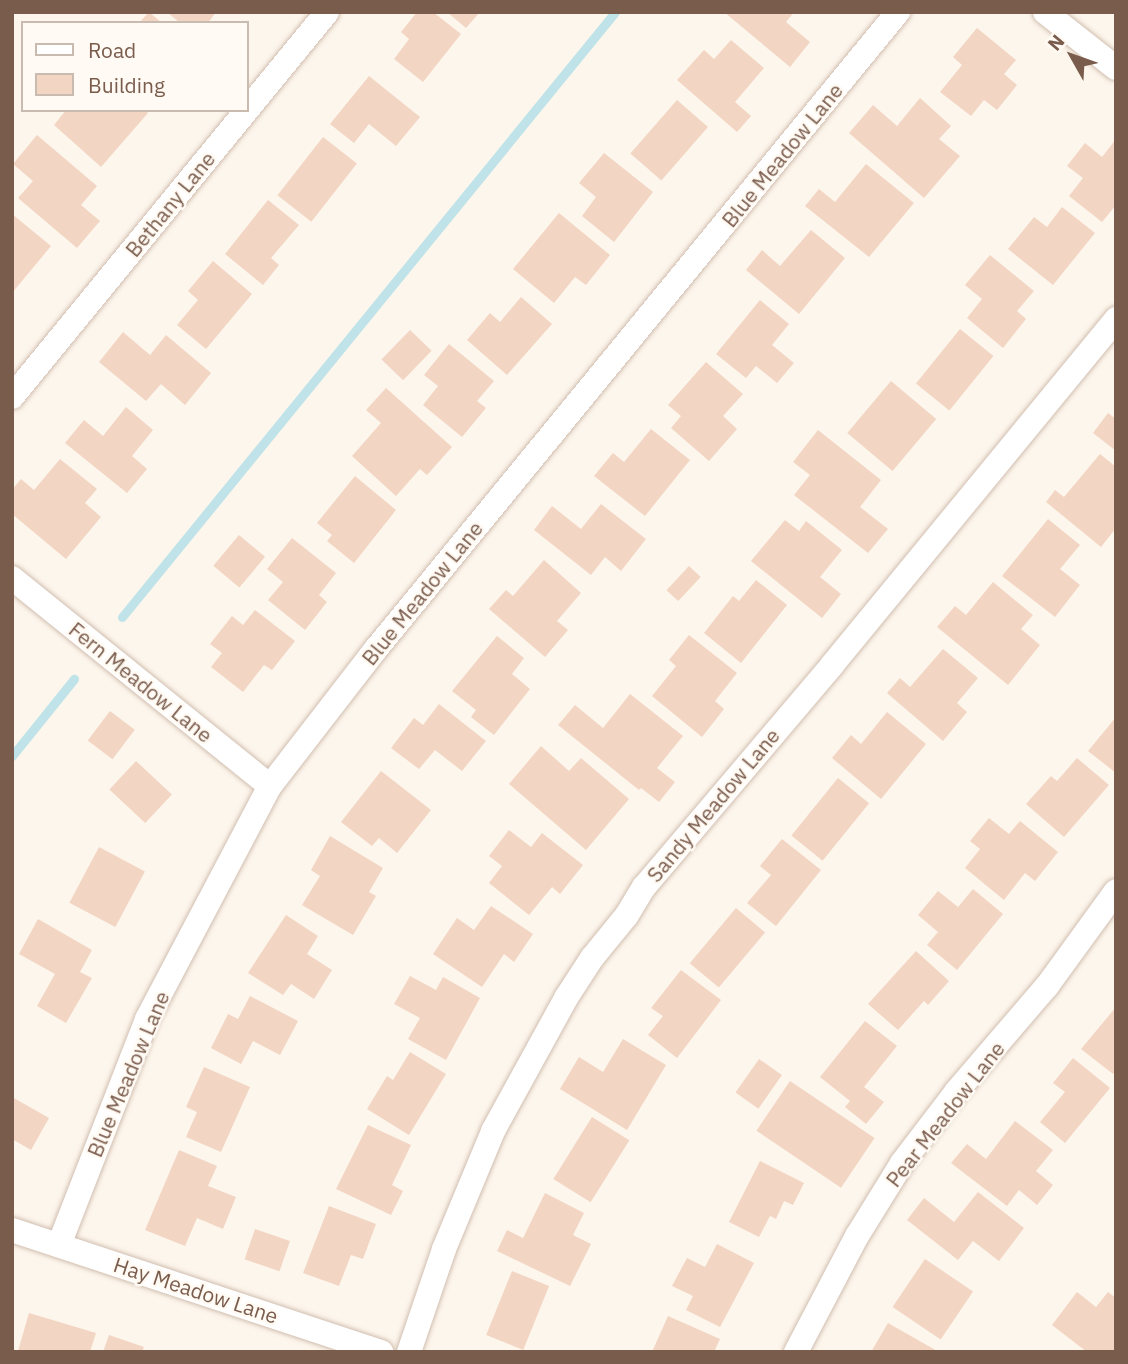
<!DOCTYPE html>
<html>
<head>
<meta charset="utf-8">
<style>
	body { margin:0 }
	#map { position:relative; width:1128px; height:1364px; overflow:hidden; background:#fdf6ec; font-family:"IBM Plex Sans",sans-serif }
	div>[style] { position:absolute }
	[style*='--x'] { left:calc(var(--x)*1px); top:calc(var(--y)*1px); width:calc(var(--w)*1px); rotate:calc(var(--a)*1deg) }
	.stream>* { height:9px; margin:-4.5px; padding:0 4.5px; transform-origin:4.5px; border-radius:4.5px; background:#bfe3e8 }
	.building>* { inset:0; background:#f3d5c3; transform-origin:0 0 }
	.roads { filter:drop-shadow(0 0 2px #d1beb0) drop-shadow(0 0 2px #d1beb0) }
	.street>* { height:24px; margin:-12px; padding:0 12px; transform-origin:12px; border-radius:12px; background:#fff }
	span { translate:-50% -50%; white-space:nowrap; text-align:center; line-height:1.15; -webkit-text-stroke:5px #fffaf3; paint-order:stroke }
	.street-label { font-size:21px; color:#7a5c4d }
	.frame { position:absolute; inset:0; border:14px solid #7a5c4d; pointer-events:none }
	.legend { position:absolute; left:21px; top:21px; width:228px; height:91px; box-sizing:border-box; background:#fffaf3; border:2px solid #cabbb1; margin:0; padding:9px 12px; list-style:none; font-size:21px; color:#7a5c4d }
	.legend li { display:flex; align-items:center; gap:14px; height:35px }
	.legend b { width:35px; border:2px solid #cabbb1 }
	.north { position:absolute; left:1037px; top:21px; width:70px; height:70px; -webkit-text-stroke:5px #fffaf3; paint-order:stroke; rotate:310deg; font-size:19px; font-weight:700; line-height:28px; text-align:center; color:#7a5c4d }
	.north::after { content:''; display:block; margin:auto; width:24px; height:32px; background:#7a5c4d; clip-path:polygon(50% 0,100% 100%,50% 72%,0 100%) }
</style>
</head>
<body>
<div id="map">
	<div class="stream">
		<div style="--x:122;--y:617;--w:780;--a:-50.82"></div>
		<div style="--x:12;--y:756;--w:99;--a:-51.2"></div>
	</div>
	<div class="building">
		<div style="clip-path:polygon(149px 12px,162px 23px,139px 23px)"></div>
		<div style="clip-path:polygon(167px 12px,216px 12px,208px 23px,180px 23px)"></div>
		<div style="clip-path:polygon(417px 12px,433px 12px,461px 34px,423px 82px,394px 59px,409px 39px,401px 32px)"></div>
		<div style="clip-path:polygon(447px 12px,480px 12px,466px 28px)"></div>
		<div style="clip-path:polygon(724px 12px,794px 12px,786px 22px,810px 42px,790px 67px)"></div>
		<div style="clip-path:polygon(977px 28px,1016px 60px,1004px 74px,1017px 85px,997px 110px,984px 100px,971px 116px,940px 92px,962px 65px,953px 57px)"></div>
		<div style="clip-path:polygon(731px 40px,764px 68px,735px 102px,751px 116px,737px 132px,677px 80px,704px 50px,714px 59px)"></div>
		<div style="clip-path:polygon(369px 76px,420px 117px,396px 146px,369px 124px,354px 143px,330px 124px)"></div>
		<div style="clip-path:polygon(920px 98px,951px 126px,939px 139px,960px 156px,924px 198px,849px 133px,873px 105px,897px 126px)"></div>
		<div style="left:677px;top:100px;width:41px;height:71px;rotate:41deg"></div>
		<div style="clip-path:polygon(66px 110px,145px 110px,148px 113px,101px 167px,54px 125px)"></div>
		<div style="clip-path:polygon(37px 135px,97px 186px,81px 205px,100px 221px,77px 248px,18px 198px,33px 181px,13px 164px)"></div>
		<div style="left:323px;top:137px;width:43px;height:74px;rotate:38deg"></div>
		<div style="clip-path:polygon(1116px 139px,1116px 205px,1102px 222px,1069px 196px,1083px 178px,1067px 166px,1085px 143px,1102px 157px)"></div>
		<div style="clip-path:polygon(604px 153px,653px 192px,614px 242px,582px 216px,596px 197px,579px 183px)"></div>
		<div style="clip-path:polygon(866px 164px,914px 203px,869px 257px,805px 206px,819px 189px,835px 202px)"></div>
		<div style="clip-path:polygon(268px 200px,299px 225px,271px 258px,279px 265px,263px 285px,225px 254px)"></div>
		<div style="clip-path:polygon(1062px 207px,1095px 233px,1053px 285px,1008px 249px,1034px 217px,1047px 227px)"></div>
		<div style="clip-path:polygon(559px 213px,610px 255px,586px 285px,575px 277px,554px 303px,513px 269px)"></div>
		<div style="clip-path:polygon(12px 214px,51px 246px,12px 293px)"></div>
		<div style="clip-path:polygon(811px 230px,845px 258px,799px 314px,746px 270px,762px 250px,780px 266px)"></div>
		<div style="clip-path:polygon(990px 255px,1034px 291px,1017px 311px,1026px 319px,1003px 348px,967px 318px,982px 299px,965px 285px)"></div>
		<div style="clip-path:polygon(213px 261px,252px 294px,206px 349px,177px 325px,198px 300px,188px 291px)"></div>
		<div style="clip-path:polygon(521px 297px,552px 324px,507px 375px,467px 340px,490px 313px,500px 322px)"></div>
		<div style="clip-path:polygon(760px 300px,789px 324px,772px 345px,794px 363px,777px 383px,756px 366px,746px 378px,716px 354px)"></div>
		<div style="left:960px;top:329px;width:43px;height:70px;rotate:39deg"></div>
		<div style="left:410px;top:330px;width:30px;height:41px;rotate:44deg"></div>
		<div style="clip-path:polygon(123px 332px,150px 355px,166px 335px,211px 373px,185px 405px,161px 384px,146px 401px,99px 362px)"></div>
		<div style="clip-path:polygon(449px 344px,494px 381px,477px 401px,486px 408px,462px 437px,423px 405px,438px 386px,424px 375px)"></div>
		<div style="clip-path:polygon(706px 362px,743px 394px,723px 416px,737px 429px,709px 461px,671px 428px,681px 416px,668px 405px)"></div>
		<div style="left:891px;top:381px;width:59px;height:68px;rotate:40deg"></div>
		<div style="clip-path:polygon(386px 388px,452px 447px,427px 475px,420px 469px,396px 496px,352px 456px,381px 423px,366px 410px)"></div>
		<div style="clip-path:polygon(126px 407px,153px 430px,132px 456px,147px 469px,127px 493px,65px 443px,84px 420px,103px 436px)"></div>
		<div style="clip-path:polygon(1108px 413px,1116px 419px,1116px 451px,1093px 433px)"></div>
		<div style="clip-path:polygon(651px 429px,690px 460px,645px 516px,594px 476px,613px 453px,624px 462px)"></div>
		<div style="clip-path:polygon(818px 430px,881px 480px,860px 507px,888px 529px,868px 553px,794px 495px,810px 475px,793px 462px)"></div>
		<div style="clip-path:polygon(1100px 454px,1116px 467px,1116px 528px,1101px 547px,1046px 502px,1055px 490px,1064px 497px)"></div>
		<div style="clip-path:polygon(60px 459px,97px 489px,85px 503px,101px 517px,66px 559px,12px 514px,12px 490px,21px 479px,34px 490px)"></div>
		<div style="clip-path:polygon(355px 476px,396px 510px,354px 563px,327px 541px,332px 535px,317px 523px)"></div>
		<div style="clip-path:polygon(601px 504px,646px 539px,621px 571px,605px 557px,591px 575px,534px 530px,552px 506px,581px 529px)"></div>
		<div style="clip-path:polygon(1048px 519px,1080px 545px,1060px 569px,1080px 585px,1055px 617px,1002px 576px)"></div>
		<div style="clip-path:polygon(785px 520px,799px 531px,806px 521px,842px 550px,820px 577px,841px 594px,822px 618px,751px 561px)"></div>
		<div style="left:239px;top:535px;width:34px;height:40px;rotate:40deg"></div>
		<div style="clip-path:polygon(292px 538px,336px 573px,319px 595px,327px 602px,305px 630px,268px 600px,283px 582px,267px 569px)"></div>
		<div style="clip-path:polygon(544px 560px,581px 593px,557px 621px,568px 630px,545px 657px,489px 609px,506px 590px,513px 596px)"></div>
		<div style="left:689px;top:566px;width:16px;height:33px;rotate:43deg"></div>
		<div style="clip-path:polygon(756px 580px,787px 605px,741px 663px,704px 633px,733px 596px,739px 601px)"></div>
		<div style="clip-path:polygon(993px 582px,1033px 615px,1021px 629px,1040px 645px,1008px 685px,937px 627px,955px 606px,966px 615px)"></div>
		<div style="clip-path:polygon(255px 610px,295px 641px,272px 670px,264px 665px,243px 692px,211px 667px,222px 653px,210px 644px,232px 616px,243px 625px)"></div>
		<div style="clip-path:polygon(689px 635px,737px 673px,715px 701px,724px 709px,702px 737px,652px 696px,676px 666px,669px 660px)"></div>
		<div style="clip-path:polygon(497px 636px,524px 658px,512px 674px,530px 689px,494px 735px,471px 717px,476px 710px,452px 691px)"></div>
		<div style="clip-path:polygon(943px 649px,978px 678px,957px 703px,967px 712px,943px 741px,887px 693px,900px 678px,910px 687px)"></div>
		<div style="clip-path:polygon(630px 694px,683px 736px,657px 768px,675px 782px,659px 802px,641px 788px,639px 790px,558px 725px,575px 705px,603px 728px)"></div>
		<div style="clip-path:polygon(439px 704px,486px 741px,462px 771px,435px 750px,419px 769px,391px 748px,414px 718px,423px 725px)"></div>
		<div style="left:110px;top:711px;width:31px;height:37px;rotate:37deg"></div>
		<div style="clip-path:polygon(887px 712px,926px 744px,881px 799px,832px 758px,851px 735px,861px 744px)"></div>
		<div style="clip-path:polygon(1116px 717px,1116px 773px,1088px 751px)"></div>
		<div style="clip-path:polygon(541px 746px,569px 771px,581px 758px,629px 799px,586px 850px,509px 784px)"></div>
		<div style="clip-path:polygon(1077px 758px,1109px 785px,1064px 837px,1026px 804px,1051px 776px,1057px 781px)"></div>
		<div style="left:136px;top:761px;width:49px;height:39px;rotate:43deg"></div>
		<div style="clip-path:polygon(381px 771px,431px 810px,397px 853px,379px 838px,372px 846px,341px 822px)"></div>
		<div style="left:838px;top:778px;width:40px;height:74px;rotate:39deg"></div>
		<div style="clip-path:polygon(989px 818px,1009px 834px,1020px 821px,1058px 852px,1035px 881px,1025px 873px,1004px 900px,965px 868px,980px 849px,970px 841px)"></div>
		<div style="clip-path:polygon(509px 830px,531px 847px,542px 833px,583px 865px,560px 894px,552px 887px,529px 915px,489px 883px,502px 866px,489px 856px)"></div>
		<div style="clip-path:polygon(330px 836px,383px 868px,369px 892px,376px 896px,353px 935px,302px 905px,320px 876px,311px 870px)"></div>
		<div style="clip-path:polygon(782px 839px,821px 870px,776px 926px,747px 903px,771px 875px,760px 866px)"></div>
		<div style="left:99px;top:847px;width:52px;height:63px;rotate:28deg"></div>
		<div style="clip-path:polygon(973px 889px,1003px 914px,957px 970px,927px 945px,938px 932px,918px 915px,938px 891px,958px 907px)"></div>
		<div style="clip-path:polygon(491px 906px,533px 934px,514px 962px,504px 954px,482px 987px,433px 954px,457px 918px,474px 930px)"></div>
		<div style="left:736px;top:908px;width:38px;height:72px;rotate:40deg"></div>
		<div style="clip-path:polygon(286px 915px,318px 936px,307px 954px,332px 970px,314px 999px,291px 984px,283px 995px,248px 973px)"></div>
		<div style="clip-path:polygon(38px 919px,92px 950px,80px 972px,92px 978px,66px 1023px,37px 1006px,55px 974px,19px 954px)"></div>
		<div style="clip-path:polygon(916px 951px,949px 981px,928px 1005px,924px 1001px,898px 1030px,868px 1004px)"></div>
		<div style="clip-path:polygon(681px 970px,721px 1000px,677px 1058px,648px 1035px,663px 1016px,651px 1008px)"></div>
		<div style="clip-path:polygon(410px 976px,436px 990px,443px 977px,480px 998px,446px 1060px,408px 1039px,420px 1018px,394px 1004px)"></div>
		<div style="clip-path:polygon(250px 996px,298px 1021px,280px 1055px,253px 1041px,241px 1064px,211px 1048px,228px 1014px,238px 1019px)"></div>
		<div style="clip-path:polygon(1116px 1007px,1116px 1071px,1113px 1074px,1081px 1049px)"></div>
		<div style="clip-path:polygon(865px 1021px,897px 1046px,864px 1087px,884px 1102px,866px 1124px,845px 1107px,850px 1101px,820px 1077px)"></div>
		<div style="clip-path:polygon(623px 1039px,666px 1065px,627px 1130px,560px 1089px,579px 1057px,603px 1072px)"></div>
		<div style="clip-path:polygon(410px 1052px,446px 1074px,409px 1135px,367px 1109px,387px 1076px,393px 1080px)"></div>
		<div style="clip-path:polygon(1073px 1058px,1110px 1088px,1065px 1143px,1040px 1122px,1065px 1092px,1053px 1083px)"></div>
		<div style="left:759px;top:1059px;width:28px;height:41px;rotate:35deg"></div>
		<div style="clip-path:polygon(204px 1067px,250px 1087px,221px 1152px,186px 1137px,197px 1112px,186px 1107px)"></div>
		<div style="left:790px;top:1081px;width:102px;height:60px;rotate:34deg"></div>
		<div style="clip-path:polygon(12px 1097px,49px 1118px,31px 1150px,12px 1139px)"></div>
		<div style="left:592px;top:1117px;width:44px;height:73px;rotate:32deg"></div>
		<div style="clip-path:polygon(1015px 1121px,1053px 1150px,1036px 1171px,1053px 1185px,1037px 1205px,1019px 1190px,1007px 1206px,951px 1163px,967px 1144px,986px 1159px)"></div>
		<div style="clip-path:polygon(368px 1125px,411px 1145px,392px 1185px,403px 1191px,391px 1215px,336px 1189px)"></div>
		<div style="clip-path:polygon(179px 1150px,217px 1166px,208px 1186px,236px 1197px,223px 1229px,197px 1218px,185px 1246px,145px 1230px)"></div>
		<div style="clip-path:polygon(760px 1161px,804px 1183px,793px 1205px,784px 1201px,776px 1219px,770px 1216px,759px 1237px,729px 1222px)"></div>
		<div style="clip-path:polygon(978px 1192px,1024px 1228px,999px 1261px,973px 1241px,958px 1260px,907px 1220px,924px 1198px,954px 1222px)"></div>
		<div style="clip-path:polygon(545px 1193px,584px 1213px,573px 1235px,591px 1244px,570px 1286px,497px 1251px,507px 1230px,523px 1238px)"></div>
		<div style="clip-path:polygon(329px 1206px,376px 1224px,363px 1259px,351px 1255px,339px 1286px,303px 1273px)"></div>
		<div style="left:255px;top:1229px;width:37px;height:32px;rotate:19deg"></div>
		<div style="clip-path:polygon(717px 1244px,754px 1263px,720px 1327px,686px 1310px,693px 1296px,672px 1286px,687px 1258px,705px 1267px)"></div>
		<div style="left:925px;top:1259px;width:58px;height:58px;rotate:34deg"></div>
		<div style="left:512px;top:1271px;width:40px;height:69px;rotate:22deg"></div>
		<div style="clip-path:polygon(1077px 1292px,1096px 1307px,1108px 1292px,1116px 1298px,1116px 1352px,1087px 1352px,1052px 1325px)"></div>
		<div style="clip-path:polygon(29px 1313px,96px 1333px,90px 1352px,18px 1351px)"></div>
		<div style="clip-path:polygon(668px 1316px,720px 1339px,714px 1352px,652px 1352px)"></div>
		<div style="clip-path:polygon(888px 1323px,939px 1352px,871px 1352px)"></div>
		<div style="clip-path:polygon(109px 1335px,144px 1347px,142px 1352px,103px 1352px)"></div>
	</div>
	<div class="roads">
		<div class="street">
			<div style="--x:1045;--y:12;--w:90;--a:38.3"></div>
			<div style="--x:12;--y:397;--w:497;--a:-50.7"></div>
			<div style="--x:12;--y:578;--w:331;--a:38.9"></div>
			<div style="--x:12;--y:1230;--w:389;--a:18.3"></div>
			<div style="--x:59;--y:1245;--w:243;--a:-68.7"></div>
			<div style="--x:147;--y:1019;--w:263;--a:-62.2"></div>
			<div style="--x:270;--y:786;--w:173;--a:-52.3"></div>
			<div style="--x:376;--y:649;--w:824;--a:-50.67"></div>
			<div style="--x:409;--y:1352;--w:109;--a:-71.2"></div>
			<div style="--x:444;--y:1249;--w:128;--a:-67.4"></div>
			<div style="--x:493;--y:1131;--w:152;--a:-61.2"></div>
			<div style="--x:566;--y:998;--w:48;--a:-57"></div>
			<div style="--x:592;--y:958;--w:55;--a:-50.9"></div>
			<div style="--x:627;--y:915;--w:33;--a:-59"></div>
			<div style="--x:644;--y:887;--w:291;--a:-49.7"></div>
			<div style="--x:832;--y:665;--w:448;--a:-50.6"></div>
			<div style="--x:796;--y:1352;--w:131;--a:-62.3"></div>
			<div style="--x:857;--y:1236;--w:86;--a:-58.3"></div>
			<div style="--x:902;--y:1163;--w:89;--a:-52.7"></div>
			<div style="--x:956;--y:1092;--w:140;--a:-49.4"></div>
			<div style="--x:1047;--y:986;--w:117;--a:-54"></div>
		</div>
	</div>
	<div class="street-label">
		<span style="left:782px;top:155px;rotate:-51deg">Blue Meadow Lane</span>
		<span style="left:170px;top:204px;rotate:-51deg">Bethany Lane</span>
		<span style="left:422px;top:593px;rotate:-51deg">Blue Meadow Lane</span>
		<span style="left:141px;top:682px;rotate:39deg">Fern Meadow Lane</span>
		<span style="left:713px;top:805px;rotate:-50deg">Sandy Meadow Lane</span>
		<span style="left:128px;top:1074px;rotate:-67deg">Blue Meadow Lane</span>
		<span style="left:945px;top:1114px;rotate:-52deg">Pear Meadow Lane</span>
		<span style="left:196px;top:1290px;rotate:18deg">Hay Meadow Lane</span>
	</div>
	<div class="frame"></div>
	<ul class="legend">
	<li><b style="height:9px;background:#fff"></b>Road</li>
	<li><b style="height:19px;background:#f3d5c3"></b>Building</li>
	</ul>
	<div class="north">N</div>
</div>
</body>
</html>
